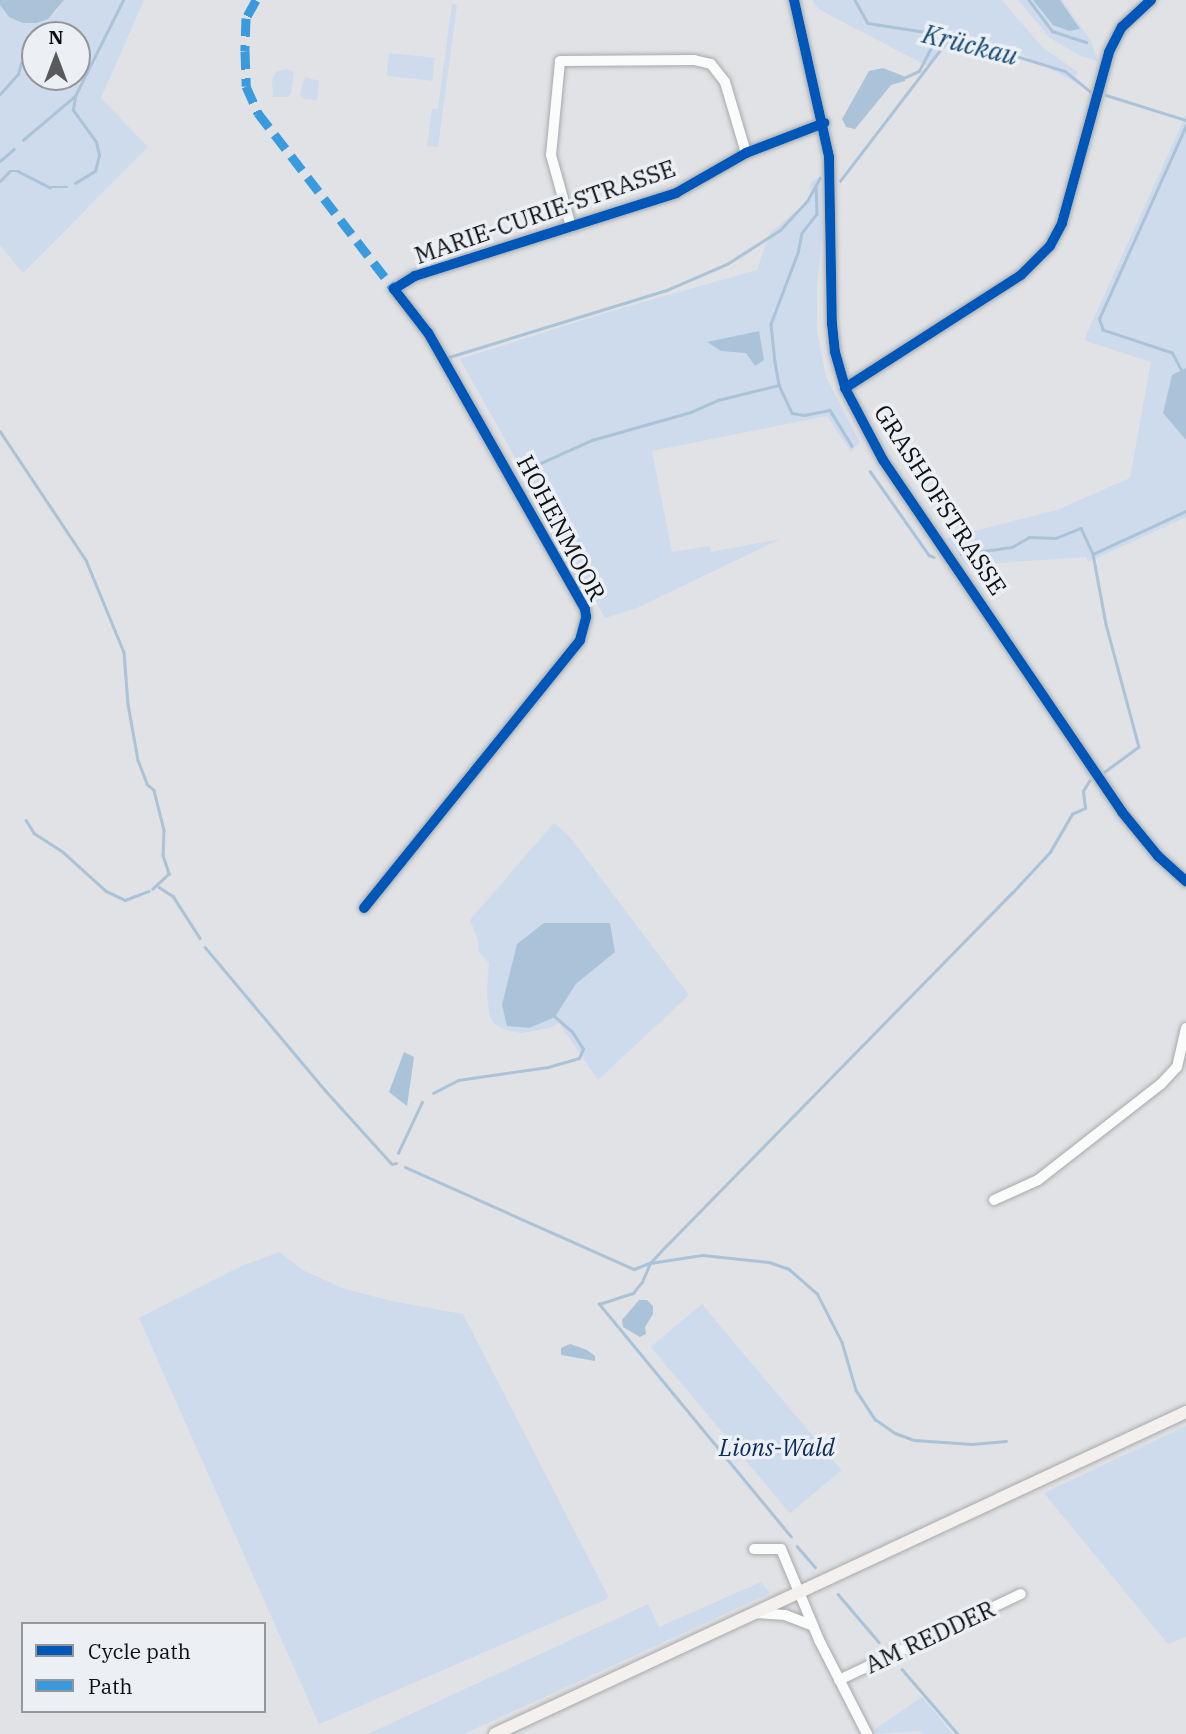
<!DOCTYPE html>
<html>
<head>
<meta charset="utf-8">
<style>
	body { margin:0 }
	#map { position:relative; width:1186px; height:1734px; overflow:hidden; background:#e0e2e5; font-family:"IBM Plex Serif",serif }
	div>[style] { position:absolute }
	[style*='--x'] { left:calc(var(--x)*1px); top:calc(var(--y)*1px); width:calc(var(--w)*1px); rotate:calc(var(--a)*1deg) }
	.green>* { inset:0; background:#cedbed; transform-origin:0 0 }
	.water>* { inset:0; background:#aac3d8 }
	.stream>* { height:2.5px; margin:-1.25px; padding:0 1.25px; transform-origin:1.25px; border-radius:1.25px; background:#aac3d8 }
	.roads { filter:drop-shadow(0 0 2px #a7a9ab) drop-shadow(0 0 2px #a7a9ab) }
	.minor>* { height:10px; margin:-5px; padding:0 5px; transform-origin:5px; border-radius:5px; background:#fafbfb }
	.major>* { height:12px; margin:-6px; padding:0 6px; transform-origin:6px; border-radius:6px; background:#f4f0ee }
	.quiet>* { height:9px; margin-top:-4.5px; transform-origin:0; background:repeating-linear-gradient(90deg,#3a9ade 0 18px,transparent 0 27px) }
	.cycleway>* { height:10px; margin:-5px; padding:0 5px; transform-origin:5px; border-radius:5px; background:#0057b8 }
	span { translate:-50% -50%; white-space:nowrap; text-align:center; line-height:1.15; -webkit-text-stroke:7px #eceff4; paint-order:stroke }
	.street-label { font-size:24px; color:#0f1012 }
	.park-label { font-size:24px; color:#092d58; font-style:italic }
	.water-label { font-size:26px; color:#124a71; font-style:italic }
	.legend { position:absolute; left:21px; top:1622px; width:245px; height:91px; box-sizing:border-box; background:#eceff4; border:2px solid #94969a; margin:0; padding:9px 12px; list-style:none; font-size:21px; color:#0f1012 }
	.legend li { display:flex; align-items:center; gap:14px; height:35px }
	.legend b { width:35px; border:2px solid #94969a }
	.north { position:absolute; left:21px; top:21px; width:70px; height:70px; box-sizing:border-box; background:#eceff4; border:2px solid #94969a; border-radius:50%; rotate:0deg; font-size:19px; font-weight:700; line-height:28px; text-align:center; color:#0f1012 }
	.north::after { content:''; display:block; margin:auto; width:24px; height:32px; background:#585a5c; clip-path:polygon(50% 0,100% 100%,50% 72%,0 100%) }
</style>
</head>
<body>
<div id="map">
	<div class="green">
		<div style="clip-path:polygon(evenodd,64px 0,144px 0,101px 98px,148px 147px,23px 273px,0 245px,0 5px,9px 17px,39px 23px,55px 13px,64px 0,35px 35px,77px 35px,77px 77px,35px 77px,35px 35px)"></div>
		<div style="clip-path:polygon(812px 0,1002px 0,1043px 48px,1078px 72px,1073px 81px,1022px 54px,956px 31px,929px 67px,820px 10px)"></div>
		<div style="clip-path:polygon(1018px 0,1062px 0,1091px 41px,1098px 61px,1081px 56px,1050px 38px)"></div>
		<div style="clip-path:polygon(452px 4px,457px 5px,438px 147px,427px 146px,432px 109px,438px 109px)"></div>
		<div style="left:389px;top:53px;width:46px;height:23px;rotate:6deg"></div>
		<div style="clip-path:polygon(286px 69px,294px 72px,291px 94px,287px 97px,273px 97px,272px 79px,276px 72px)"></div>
		<div style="clip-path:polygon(305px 77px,319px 81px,317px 100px,304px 99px,300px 94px)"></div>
		<div style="clip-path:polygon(1186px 115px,1186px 369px,1163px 413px,1186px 440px,1186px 517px,1088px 562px,1086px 557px,965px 565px,947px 538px,1057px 510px,1130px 478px,1151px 362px,1084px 340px)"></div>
		<div style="clip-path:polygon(820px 176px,822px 232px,817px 289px,817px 331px,826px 377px,860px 442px,851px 452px,827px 416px,652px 451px,672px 552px,710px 546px,711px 552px,780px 539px,637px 608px,605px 618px,460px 359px,615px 310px,757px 270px,769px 234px,809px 200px,811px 182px)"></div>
		<div style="clip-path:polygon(evenodd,554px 823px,569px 836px,689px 995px,598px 1080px,559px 1023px,550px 1028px,521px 1033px,505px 1030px,494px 1024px,489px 1014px,487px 991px,489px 963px,478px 951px,478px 940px,470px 920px,554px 823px,610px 923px,615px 952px,576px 984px,555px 1017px,582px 924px,610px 923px)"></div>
		<div style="clip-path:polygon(279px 1252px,303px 1270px,342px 1288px,391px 1301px,463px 1314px,609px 1598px,319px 1724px,139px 1318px,239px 1267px)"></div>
		<div style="left:702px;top:1304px;width:217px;height:67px;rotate:50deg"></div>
		<div style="clip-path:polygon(1186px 1426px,1186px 1637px,1168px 1644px,1044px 1493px)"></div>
		<div style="clip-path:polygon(761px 1582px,770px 1593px,464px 1734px,368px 1734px,648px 1604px,659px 1627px)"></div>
		<div style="clip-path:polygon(922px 1697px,953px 1734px,925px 1734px,917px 1731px,877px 1734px,874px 1730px)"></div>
	</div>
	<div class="water">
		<div style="clip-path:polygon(0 0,64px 0,48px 19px,37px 23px,23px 23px,9px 17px,0 5px)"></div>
		<div style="clip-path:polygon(1033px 0,1060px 0,1080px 29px,1069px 31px,1053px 25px)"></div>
		<div style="clip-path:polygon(883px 68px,906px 77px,905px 81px,891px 85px,855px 129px,846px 127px,842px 119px,869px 71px)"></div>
		<div style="clip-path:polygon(759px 331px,764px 360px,755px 366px,746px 353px,721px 351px,707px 342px)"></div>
		<div style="clip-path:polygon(1186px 368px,1186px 440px,1163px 413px,1172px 375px)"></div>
		<div style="clip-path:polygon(544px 923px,610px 923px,615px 952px,576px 984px,555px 1017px,529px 1028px,507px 1026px,502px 1005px,517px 944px)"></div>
		<div style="clip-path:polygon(404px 1052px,414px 1057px,407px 1106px,389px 1092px)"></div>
		<div style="clip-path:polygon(639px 1300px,647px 1300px,653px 1306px,653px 1314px,645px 1327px,646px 1334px,640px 1337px,623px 1327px,622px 1320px)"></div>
		<div style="clip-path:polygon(570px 1344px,587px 1350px,595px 1356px,595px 1361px,561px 1355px,561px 1348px)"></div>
	</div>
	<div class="stream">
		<div style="--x:855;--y:0;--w:26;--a:61"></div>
		<div style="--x:868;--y:23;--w:84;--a:8.9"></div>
		<div style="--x:951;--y:36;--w:119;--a:17.1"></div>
		<div style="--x:1065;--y:71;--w:32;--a:39"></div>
		<div style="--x:1029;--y:0;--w:39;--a:53"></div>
		<div style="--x:1052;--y:31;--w:36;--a:18"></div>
		<div style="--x:906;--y:77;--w:14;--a:-25"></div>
		<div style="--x:919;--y:71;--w:42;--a:-62.8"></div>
		<div style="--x:0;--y:94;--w:27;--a:-48"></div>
		<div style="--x:18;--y:74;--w:11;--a:-75"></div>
		<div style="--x:1106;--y:95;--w:84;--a:17.4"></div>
		<div style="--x:23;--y:140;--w:68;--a:-40.2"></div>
		<div style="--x:75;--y:96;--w:107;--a:-63.4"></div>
		<div style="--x:0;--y:161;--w:18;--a:-41"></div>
		<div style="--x:0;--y:181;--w:14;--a:-45"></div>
		<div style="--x:10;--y:171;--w:8;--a:0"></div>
		<div style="--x:18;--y:171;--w:36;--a:27"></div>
		<div style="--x:50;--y:187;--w:17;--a:0"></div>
		<div style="--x:840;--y:181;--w:183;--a:-52.6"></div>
		<div style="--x:75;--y:183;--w:23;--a:-31"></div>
		<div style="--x:95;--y:171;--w:16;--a:-76"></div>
		<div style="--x:99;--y:155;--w:13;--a:-103"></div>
		<div style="--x:96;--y:142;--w:39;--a:-126"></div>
		<div style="--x:73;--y:110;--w:14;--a:-82"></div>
		<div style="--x:816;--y:185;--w:29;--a:88"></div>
		<div style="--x:817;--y:214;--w:24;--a:128"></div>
		<div style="--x:802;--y:233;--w:20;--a:101"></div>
		<div style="--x:798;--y:253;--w:76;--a:110.8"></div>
		<div style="--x:771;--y:324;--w:38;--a:84"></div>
		<div style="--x:775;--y:362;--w:23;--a:80"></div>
		<div style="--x:779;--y:385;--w:31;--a:65"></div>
		<div style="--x:792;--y:413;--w:12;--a:9"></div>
		<div style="--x:804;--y:415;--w:26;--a:-11"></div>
		<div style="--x:830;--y:410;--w:42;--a:58.6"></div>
		<div style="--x:449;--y:357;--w:228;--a:-17.1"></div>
		<div style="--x:667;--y:290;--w:65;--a:-23.4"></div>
		<div style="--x:727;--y:264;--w:63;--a:-32.7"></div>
		<div style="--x:780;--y:230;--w:40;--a:-47"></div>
		<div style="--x:807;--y:201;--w:26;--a:-61"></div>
		<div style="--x:1181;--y:370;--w:19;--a:-118"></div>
		<div style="--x:1172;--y:353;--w:73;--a:-161.6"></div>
		<div style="--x:1103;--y:330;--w:12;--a:-110"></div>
		<div style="--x:1099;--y:319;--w:213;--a:-65.8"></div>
		<div style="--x:0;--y:431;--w:155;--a:56.3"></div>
		<div style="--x:86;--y:560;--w:100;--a:67.6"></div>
		<div style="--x:124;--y:652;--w:52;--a:85.6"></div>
		<div style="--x:128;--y:704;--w:57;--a:79.9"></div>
		<div style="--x:138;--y:760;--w:26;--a:69"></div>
		<div style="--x:147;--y:784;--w:9;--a:41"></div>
		<div style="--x:154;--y:790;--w:41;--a:76"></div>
		<div style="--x:164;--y:830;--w:25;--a:92"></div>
		<div style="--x:163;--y:855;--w:20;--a:72"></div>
		<div style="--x:169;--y:874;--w:22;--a:137"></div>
		<div style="--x:523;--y:471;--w:76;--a:-24.2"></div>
		<div style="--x:592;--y:440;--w:103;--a:-15.8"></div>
		<div style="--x:691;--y:412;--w:30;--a:-24"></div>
		<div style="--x:718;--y:400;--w:63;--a:-13.8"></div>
		<div style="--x:870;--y:471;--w:103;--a:54.9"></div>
		<div style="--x:929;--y:555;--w:5;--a:22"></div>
		<div style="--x:961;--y:554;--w:51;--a:-7.8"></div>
		<div style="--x:1012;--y:547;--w:20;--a:-30"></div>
		<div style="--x:1029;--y:537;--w:27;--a:2"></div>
		<div style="--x:1056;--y:538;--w:27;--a:-22"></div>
		<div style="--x:1081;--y:528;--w:29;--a:65"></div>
		<div style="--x:1093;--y:554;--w:102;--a:-24.8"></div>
		<div style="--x:1093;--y:554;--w:71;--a:79.5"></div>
		<div style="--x:1106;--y:624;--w:127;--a:75"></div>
		<div style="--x:1139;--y:747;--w:42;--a:143.7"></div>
		<div style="--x:26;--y:820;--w:15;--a:58"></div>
		<div style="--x:34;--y:833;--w:35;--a:33"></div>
		<div style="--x:63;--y:852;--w:58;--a:42.2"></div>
		<div style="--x:106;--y:891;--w:21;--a:25"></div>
		<div style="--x:125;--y:900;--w:25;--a:-21"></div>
		<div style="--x:159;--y:887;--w:17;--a:33"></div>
		<div style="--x:173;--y:896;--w:50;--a:57.3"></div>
		<div style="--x:205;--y:947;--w:188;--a:50"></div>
		<div style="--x:326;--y:1091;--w:98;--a:47.9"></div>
		<div style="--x:392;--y:1164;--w:4;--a:-14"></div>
		<div style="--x:433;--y:1093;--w:28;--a:-27"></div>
		<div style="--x:458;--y:1080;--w:91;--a:-8.2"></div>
		<div style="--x:548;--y:1067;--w:32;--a:-16"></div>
		<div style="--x:579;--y:1058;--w:10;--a:-66"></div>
		<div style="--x:583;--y:1049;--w:20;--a:-123"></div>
		<div style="--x:572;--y:1032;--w:23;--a:-139"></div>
		<div style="--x:398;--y:1153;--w:56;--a:-64.8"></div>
		<div style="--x:405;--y:1167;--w:251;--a:24"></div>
		<div style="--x:634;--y:1269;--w:17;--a:-21"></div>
		<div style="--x:650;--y:1263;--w:54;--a:-8.6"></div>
		<div style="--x:703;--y:1255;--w:66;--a:6.1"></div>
		<div style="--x:769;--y:1262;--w:21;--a:19"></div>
		<div style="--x:789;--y:1269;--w:37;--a:41"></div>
		<div style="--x:817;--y:1293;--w:55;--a:63"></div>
		<div style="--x:842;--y:1342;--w:50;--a:73.7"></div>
		<div style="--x:856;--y:1390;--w:35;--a:57"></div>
		<div style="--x:875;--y:1419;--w:24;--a:35"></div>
		<div style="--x:895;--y:1433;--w:20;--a:20"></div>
		<div style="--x:914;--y:1440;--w:58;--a:3.9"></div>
		<div style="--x:972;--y:1444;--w:34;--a:-5"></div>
		<div style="--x:791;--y:1537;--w:302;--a:-129.5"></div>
		<div style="--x:599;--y:1304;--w:36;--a:-18"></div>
		<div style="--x:633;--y:1293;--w:14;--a:-51"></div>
		<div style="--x:642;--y:1282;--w:21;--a:-67"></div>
		<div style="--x:650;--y:1263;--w:23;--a:-47"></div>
		<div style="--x:666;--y:1246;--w:494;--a:-45.6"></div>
		<div style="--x:1012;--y:893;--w:56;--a:-47.2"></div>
		<div style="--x:1050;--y:852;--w:44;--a:-59.9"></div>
		<div style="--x:1072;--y:814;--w:14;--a:-25"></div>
		<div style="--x:1085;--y:808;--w:17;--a:-97"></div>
		<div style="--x:1083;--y:791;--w:12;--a:-59"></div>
		<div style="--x:797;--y:1546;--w:28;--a:49"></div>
		<div style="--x:838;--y:1594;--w:63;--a:49.5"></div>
		<div style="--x:902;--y:1669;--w:86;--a:49.3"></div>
	</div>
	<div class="roads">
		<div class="minor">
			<div style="--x:794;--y:0;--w:161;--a:77.4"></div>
			<div style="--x:829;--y:157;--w:167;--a:89"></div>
			<div style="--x:832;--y:324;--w:28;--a:84"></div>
			<div style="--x:835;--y:352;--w:37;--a:74"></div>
			<div style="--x:845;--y:388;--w:81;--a:62.2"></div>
			<div style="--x:883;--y:460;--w:425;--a:55.8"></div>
			<div style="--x:1122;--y:812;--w:57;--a:50.7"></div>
			<div style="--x:1158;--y:856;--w:38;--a:42"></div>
			<div style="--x:571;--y:227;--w:75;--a:-105.5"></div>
			<div style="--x:551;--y:155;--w:94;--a:-84.5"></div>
			<div style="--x:560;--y:61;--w:134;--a:-0.4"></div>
			<div style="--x:694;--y:60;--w:17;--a:13"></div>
			<div style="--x:711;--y:64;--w:23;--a:52"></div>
			<div style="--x:725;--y:82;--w:74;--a:73.5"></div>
			<div style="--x:845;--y:388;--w:209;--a:-32.7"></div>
			<div style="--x:1021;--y:275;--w:41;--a:-45"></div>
			<div style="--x:1050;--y:246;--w:26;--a:-62"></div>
			<div style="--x:1062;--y:223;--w:177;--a:-74.6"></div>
			<div style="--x:1109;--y:52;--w:28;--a:-63"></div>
			<div style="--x:1122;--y:27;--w:40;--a:-43"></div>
			<div style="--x:364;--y:908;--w:344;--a:-51.1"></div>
			<div style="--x:580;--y:640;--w:24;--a:-75"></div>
			<div style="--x:586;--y:617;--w:8;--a:-97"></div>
			<div style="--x:585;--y:609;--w:318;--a:-119.6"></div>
			<div style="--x:428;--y:333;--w:56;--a:-127.7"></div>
			<div style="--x:394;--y:289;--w:25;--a:-32"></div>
			<div style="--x:415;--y:276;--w:274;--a:-17.6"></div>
			<div style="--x:676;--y:193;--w:81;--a:-29.7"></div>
			<div style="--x:746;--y:153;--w:84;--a:-21"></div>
			<div style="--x:994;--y:1200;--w:48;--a:-24.4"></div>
			<div style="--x:1038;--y:1180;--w:156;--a:-38"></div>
			<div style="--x:1161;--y:1084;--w:23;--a:-47"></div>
			<div style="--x:1177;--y:1067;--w:40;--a:-77"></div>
			<div style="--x:754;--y:1549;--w:27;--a:0"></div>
			<div style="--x:781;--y:1549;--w:99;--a:67.3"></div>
			<div style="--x:819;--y:1640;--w:106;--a:62.9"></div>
			<div style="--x:756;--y:1613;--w:29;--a:4"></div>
			<div style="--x:785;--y:1615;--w:30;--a:21"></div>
			<div style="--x:839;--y:1680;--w:201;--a:-25.3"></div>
		</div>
		<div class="major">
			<div style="--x:495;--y:1734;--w:762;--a:-24.99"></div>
		</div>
	</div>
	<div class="quiet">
		<div style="--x:256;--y:0;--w:21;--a:119"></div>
		<div style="--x:246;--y:18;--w:33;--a:92"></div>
		<div style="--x:245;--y:51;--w:35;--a:88"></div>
		<div style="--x:246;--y:86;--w:30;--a:66"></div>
		<div style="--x:258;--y:113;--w:222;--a:52.3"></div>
	</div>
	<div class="cycleway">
		<div style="--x:794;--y:0;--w:161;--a:77.4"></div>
		<div style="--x:829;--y:157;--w:167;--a:89"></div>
		<div style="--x:832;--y:324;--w:28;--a:84"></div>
		<div style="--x:835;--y:352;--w:37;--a:74"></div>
		<div style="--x:845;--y:388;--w:81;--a:62.2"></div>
		<div style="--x:883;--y:460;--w:425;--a:55.8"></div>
		<div style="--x:1122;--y:812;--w:57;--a:50.7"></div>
		<div style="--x:1158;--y:856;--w:38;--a:42"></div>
		<div style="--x:845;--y:388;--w:209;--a:-32.7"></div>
		<div style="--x:1021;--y:275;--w:41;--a:-45"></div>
		<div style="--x:1050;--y:246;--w:26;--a:-62"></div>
		<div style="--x:1062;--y:223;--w:177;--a:-74.6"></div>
		<div style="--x:1109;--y:52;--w:28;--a:-63"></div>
		<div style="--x:1122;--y:27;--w:40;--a:-43"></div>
		<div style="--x:364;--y:908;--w:344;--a:-51.1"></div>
		<div style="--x:580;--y:640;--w:24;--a:-75"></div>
		<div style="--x:586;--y:617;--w:8;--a:-97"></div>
		<div style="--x:585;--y:609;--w:318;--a:-119.6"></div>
		<div style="--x:428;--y:333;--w:56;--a:-127.7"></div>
		<div style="--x:394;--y:289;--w:25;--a:-32"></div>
		<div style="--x:415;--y:276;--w:274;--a:-17.6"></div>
		<div style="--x:676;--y:193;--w:81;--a:-29.7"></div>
		<div style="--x:746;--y:153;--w:84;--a:-21"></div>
	</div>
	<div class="street-label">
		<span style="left:545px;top:212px;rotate:-19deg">MARIE-CURIE-STRASSE</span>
		<span style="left:940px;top:500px;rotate:57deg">GRASHOFSTRASSE</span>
		<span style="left:561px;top:528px;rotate:62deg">HOHENMOOR</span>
		<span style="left:930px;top:1637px;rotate:-25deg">AM REDDER</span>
	</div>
	<div class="park-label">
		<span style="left:777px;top:1448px">Lions-Wald</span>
	</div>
	<div class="water-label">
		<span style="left:970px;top:45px;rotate:14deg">Krückau</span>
	</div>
	<ul class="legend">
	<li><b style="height:9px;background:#0057b8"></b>Cycle path</li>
	<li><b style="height:9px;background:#3a9ade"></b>Path</li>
	</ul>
	<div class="north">N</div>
</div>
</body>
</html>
